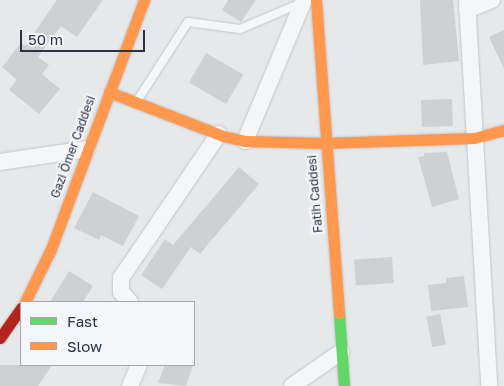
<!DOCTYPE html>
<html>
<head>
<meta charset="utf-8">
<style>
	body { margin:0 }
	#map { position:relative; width:504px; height:386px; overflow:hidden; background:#e6e8ea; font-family:"Golos Text",sans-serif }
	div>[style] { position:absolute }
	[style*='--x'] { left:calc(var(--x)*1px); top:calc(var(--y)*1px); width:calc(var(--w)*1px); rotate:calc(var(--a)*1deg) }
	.building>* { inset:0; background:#ced0d3; transform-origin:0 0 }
	.roads { filter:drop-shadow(0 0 1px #c4c6c8) drop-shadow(0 0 1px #c4c6c8) }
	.lane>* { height:8px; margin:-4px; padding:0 4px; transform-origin:4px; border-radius:4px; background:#f5f6f7 }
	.street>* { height:16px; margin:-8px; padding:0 8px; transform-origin:8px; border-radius:8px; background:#f5f6f7 }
	.fast>* { height:11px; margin:-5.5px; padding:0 5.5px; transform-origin:5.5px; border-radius:5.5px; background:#63d668 }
	.slow>* { height:11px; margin:-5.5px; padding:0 5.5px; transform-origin:5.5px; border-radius:5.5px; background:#ff974d }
	.jam>* { height:11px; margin:-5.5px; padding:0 5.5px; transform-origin:5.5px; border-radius:5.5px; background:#b3261e }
	span { translate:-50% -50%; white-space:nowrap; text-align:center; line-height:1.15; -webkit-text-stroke:4.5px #f4f6f9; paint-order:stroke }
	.street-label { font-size:12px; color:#2b3445 }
	.legend { position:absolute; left:20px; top:301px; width:175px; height:65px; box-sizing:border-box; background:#f4f6f9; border:1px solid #a4a8b1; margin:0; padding:6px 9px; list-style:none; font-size:15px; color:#2b3445 }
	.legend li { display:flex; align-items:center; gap:10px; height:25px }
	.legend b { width:25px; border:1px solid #a4a8b1 }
	.scale { position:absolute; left:20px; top:30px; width:125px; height:22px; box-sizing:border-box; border:2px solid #2b3445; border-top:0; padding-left:6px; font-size:15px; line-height:18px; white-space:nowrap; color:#2b3445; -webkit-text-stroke:4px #f4f6f9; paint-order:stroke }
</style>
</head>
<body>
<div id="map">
	<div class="building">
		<div style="clip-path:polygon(57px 0,103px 0,77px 37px,61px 26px,38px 57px,49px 65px,42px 74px,60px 89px,39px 114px,9px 90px,17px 80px,2px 67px,21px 43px,25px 46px)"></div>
		<div style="clip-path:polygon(228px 0,256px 0,241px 22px,222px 10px)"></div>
		<div style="clip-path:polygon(420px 0,453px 0,459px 61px,423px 65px)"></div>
		<div style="clip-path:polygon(504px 30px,504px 69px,489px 37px)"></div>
		<div style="left:206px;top:53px;width:43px;height:34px;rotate:30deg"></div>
		<div style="left:452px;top:99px;width:27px;height:31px;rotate:88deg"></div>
		<div style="clip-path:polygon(447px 152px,459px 199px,432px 207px,418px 157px,424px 156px,424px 153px)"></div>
		<div style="clip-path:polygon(239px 167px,259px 184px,200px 254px,191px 247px,162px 289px,141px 275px,165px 239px,173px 245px)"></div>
		<div style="clip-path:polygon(93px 192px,139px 216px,123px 246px,101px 235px,99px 240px,74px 228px)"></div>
		<div style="left:392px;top:257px;width:26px;height:38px;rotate:86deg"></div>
		<div style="clip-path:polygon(69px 271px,93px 286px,83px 302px,50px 302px)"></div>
		<div style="clip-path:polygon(464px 276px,468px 307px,431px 311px,428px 285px,446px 283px,446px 278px)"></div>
		<div style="left:440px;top:314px;width:31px;height:14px;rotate:79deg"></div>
		<div style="clip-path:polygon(0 365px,52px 365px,38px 386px,0 386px)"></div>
		<div style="clip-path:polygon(165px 365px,193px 365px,186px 386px,158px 383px)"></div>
	</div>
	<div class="roads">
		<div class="lane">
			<div style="--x:137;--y:101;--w:94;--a:-57.2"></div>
			<div style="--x:188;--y:22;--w:52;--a:7.7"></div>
			<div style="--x:240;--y:29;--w:66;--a:-23.1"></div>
		</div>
		<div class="street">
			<div style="--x:467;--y:0;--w:387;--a:86.7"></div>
			<div style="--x:467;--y:10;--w:27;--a:-22"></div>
			<div style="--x:245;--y:141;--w:153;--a:-67.3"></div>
			<div style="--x:0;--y:162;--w:88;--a:-8.5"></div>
			<div style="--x:130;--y:302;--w:13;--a:-132"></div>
			<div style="--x:121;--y:292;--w:14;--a:-90"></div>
			<div style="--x:121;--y:278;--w:174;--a:-55.8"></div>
			<div style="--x:130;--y:386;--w:23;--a:-67"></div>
			<div style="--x:292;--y:386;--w:60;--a:-34.8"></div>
		</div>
		<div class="fast">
			<div style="--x:339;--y:313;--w:73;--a:86.1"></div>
		</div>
		<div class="slow">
			<div style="--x:316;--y:0;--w:314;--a:85.8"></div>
			<div style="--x:109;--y:92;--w:122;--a:21.1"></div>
			<div style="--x:223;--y:136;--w:23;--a:13"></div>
			<div style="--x:245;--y:141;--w:79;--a:1.5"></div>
			<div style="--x:324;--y:143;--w:150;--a:-1.9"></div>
			<div style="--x:474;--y:138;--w:31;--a:-15"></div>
			<div style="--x:25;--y:302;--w:59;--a:-63.9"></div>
			<div style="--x:51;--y:249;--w:266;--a:-69.5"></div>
		</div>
		<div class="jam">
			<div style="--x:0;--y:338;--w:37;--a:-55"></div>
		</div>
	</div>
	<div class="street-label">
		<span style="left:73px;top:147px;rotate:-70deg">Gazi Ömer Caddesi</span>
		<span style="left:315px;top:194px;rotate:-95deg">Fatih Caddesi</span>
	</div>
	<ul class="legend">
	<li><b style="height:6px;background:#63d668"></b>Fast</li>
	<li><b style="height:6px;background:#ff974d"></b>Slow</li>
	</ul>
	<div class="scale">50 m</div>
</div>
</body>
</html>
